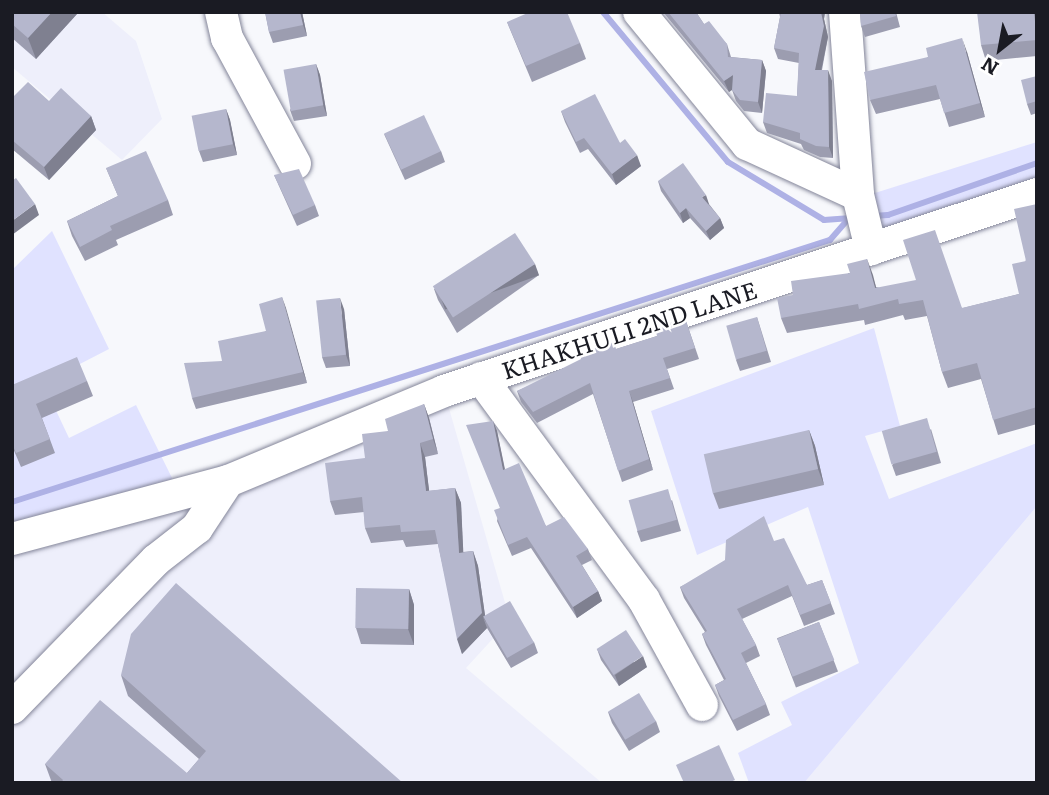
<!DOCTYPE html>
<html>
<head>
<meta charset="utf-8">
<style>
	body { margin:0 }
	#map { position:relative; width:1049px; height:795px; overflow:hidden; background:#f7f8fc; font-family:Literata,serif }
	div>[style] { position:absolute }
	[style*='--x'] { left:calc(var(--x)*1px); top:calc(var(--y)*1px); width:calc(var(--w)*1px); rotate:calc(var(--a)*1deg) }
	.built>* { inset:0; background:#eeeffb }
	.green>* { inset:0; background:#e0e2ff }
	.stream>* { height:6px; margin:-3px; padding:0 3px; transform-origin:3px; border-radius:3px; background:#aeb1e5 }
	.roads { filter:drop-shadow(0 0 2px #838599) drop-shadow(0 0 2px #838599) }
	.minor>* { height:32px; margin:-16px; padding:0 16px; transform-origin:16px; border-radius:16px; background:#fff }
	.wall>* { inset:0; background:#9c9db0; transform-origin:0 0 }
	.shaded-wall>* { inset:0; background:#7f8090; transform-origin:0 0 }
	.building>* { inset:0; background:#b5b7cd; transform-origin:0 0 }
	span { translate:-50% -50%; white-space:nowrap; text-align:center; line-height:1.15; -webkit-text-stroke:5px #fff; paint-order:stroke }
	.street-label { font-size:24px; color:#1a1b23 }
	.frame { position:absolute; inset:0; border:14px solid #1a1b23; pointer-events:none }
	.north { position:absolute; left:965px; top:14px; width:70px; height:70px; -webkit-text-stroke:5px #fff; paint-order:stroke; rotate:211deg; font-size:19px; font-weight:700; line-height:28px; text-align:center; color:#1a1b23 }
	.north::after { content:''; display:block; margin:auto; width:24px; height:32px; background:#1a1b23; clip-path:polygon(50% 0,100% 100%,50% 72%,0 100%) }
</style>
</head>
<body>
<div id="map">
	<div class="built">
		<div style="clip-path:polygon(12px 12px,102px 12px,136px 41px,162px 119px,122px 160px,12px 67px)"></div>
		<div style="clip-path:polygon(444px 391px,510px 620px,466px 668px,602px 783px,12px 783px,12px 534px)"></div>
		<div style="clip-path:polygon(1037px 506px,1037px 783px,804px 783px)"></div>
	</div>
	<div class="green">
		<div style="clip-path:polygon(1037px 142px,1037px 194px,871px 249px,859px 198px)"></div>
		<div style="clip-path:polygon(52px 231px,109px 349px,43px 383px,69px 438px,136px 405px,173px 480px,12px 534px,12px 270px)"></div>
		<div style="clip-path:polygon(874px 328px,900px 426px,865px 436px,889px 499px,1037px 443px,1037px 506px,804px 783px,749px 783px,738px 753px,792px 725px,781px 702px,859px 663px,808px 507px,697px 555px,651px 411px)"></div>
	</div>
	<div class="stream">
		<div style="--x:603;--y:12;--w:195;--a:50.2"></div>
		<div style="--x:728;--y:162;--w:112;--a:31.1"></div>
		<div style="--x:824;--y:220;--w:27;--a:-4"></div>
		<div style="--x:872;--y:216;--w:16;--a:-4"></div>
		<div style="--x:888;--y:215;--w:158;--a:-19.2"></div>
		<div style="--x:12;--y:502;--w:859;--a:-17.76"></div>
		<div style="--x:830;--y:240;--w:29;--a:-49"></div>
	</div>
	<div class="roads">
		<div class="minor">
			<div style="--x:221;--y:12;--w:27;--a:77"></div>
			<div style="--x:227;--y:38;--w:143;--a:61.6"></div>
			<div style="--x:639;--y:12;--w:171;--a:50.7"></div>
			<div style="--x:747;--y:144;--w:122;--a:24.7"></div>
			<div style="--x:845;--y:12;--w:183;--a:85.9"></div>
			<div style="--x:858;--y:195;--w:56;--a:76.5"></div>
			<div style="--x:481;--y:378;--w:275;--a:53.7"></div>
			<div style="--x:644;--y:600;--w:120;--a:61.1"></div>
			<div style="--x:12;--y:539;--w:224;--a:-15"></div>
			<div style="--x:228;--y:481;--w:234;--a:-22.6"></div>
			<div style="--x:444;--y:391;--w:625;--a:-18.38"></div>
			<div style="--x:12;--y:708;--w:206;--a:-45.8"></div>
			<div style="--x:156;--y:560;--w:52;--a:-38"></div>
			<div style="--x:197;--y:528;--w:56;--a:-56.6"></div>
		</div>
	</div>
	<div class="wall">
		<div style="clip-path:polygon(12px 12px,77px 14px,36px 59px,12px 38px)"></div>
		<div style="clip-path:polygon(265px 12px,302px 12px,307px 36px,273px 43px,269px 32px)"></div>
		<div style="clip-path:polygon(663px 12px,696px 12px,704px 24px,727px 44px,731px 57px,762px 60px,766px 71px,762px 113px,744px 111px,736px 101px,732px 90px,729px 92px)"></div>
		<div style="clip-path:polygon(779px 12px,825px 12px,824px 19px,828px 37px,822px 70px,832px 81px,833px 158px,820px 157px,804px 150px,801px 144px,767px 133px,763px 122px,797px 96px,799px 63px,778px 59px,774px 48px,780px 17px)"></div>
		<div style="clip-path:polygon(860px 12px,896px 12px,900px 27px,865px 37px,861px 26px)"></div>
		<div style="clip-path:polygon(1037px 12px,1037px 56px,986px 61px,981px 45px)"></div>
		<div style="clip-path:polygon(507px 22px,580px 43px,586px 59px,532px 82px)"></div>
		<div style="clip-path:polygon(967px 52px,985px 117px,949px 127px,940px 99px,876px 114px,870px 100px,928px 57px)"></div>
		<div style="clip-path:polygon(316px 64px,320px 75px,327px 116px,294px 121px,290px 110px)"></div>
		<div style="clip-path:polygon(1037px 76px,1037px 113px,1031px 115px,1027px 104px)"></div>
		<div style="clip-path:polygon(12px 98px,49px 101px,91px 116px,96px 130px,49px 180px,12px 149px)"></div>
		<div style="clip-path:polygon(226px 109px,230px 120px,237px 155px,203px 162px,199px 151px)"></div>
		<div style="clip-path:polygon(561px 111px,620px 143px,641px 166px,616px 185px,588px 149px,580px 153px,565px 122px)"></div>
		<div style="clip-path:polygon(384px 134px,441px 151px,445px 162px,405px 180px)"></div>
		<div style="clip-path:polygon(106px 168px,168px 200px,173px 215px,116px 240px,118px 245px,85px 261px,72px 236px,67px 221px,118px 196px)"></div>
		<div style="clip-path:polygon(274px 175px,315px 205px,319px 216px,297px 226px)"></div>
		<div style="clip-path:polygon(658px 181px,709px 204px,720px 218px,724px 228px,710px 240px,690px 218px,683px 223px,661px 191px)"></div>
		<div style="clip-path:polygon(1037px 204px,1037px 424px,998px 435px,981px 379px,948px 388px,942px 372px,927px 316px,905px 320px,903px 315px,865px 325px,864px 320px,787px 333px,781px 318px,793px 295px,850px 273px,867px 259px,876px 287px,963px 308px,1019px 294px)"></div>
		<div style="clip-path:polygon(539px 275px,457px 333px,438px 300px,434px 289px)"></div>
		<div style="clip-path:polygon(282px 297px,307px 383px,196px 409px,192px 398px,222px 361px,266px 331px)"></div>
		<div style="clip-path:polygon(344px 309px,350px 366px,326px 368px,322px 357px)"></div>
		<div style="clip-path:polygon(757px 317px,771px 362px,740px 371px,736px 360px)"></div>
		<div style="clip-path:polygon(685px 318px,699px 359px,667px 369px,674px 389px,633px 402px,653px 470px,622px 482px,593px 394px,537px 423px,521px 402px,517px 391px,616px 349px,657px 336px)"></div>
		<div style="clip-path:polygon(87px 381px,93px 396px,42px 418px,55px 453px,21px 467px,12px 446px,12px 385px)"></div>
		<div style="clip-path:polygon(424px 404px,429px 418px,438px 454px,425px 457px,429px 491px,455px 488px,461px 503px,463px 552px,473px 551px,478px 566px,485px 616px,534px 642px,538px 653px,511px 668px,487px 628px,462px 654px,438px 544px,406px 547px,403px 540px,371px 543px,365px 528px,364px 512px,335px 515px,330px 501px,388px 431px)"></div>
		<div style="clip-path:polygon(493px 421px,497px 431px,505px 469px,546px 526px,588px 549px,592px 560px,582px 565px,598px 591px,602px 601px,577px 618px,531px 548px,512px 556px,497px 521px,500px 508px)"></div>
		<div style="clip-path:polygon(931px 429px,941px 463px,896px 476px,892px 465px)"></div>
		<div style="clip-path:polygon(809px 430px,815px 446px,824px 485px,719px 509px,713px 493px)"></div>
		<div style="clip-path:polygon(672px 500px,681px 531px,641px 542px,637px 531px)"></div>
		<div style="clip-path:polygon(774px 541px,807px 585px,822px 580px,835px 614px,804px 626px,792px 596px,742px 619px,756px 645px,760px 656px,746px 663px,766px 704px,770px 715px,737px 731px,719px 696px,715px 685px,724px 680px,706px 645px,702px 634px,705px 632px,684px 598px,680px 587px)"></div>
		<div style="clip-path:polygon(409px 589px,414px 605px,414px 645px,361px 644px,356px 628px)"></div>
		<div style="left:819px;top:622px;width:53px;height:45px;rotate:69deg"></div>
		<div style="clip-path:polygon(597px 649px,647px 667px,619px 686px,601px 660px)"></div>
		<div style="clip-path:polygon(121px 675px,403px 783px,52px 783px,45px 764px,187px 773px,199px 759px,128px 696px)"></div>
		<div style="clip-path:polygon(608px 712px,656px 721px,660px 732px,629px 751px,612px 723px)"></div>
	</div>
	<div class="shaded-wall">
		<div style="clip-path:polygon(52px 12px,76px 12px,77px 14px,36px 59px,28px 38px)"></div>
		<div style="clip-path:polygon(300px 12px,302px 12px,307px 36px,303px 25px)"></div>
		<div style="clip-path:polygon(821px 12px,825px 12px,824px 19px,828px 37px,819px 81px,815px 70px)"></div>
		<div style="clip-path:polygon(1034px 12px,1037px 12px,1037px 39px)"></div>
		<div style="clip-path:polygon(962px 38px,967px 52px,985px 117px,980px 103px)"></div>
		<div style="clip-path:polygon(762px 60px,766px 71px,762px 113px,758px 102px)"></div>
		<div style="clip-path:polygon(316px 64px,320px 75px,327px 116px,323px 105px)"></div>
		<div style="clip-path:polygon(828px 70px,832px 81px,833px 158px,829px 147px)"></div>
		<div style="clip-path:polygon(733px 75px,737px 86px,729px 92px,724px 81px)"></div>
		<div style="clip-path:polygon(226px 109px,230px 120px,237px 155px,233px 144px)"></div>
		<div style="clip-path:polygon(91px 116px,96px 130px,49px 180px,44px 167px)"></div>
		<div style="clip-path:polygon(637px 155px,641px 166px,616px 185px,612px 174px)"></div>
		<div style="clip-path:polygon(706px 195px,709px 204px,705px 207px,702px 197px)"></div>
		<div style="clip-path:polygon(35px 204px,39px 215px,12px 235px,12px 221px)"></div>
		<div style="clip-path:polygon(686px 208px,690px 218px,683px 223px,680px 213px)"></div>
		<div style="clip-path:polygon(720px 218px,724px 228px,710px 240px,706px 231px)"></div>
		<div style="clip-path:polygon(867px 259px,873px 275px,880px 303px,875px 288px)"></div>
		<div style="left:535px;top:264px;width:12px;height:100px;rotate:70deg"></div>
		<div style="clip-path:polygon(282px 297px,286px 308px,307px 383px,303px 372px)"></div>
		<div style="clip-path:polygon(340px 298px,344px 309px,350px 366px,346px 355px)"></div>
		<div style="clip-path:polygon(629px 391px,633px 402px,653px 470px,649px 459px)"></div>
		<div style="clip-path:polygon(424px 404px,429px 418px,438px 454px,433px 439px)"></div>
		<div style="clip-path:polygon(493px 421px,497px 431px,507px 481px,503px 470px)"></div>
		<div style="clip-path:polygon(809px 430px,815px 446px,824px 485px,818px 469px)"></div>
		<div style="clip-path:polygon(420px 443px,425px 457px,431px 506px,426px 491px)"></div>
		<div style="clip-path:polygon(455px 488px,461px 503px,464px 567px,459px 553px)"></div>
		<div style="clip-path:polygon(473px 551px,478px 566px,486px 622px,483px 617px,487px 628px,462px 654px,457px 639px)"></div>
		<div style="clip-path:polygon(409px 589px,414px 605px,414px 645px,408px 629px)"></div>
		<div style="clip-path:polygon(598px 591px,602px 601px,577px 618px,573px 607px)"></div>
		<div style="clip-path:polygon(643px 656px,647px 667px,619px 686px,615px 675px)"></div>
	</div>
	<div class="building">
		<div style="clip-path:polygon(12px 12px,52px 12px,28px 38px,12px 24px)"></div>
		<div style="clip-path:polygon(265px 12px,300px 12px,303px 25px,269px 32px)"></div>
		<div style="clip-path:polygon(530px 12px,567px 12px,580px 43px,526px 66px,507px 22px)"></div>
		<div style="clip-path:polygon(668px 12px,696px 12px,704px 24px,709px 21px,727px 44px,728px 57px,762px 60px,758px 102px,740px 100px,732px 90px,733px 75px,724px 81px)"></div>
		<div style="clip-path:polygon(781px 12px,821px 12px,824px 26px,815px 70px,828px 70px,829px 147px,816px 146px,800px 139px,800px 133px,763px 122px,766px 93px,797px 96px,799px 53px,774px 48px)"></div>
		<div style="clip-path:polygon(860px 12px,895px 12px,896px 16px,861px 26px)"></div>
		<div style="clip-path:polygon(977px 12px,1034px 12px,1037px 40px,981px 45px)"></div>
		<div style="clip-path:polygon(962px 38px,980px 103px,944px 113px,936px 85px,870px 100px,864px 72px,928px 57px,926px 48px)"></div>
		<div style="left:316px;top:64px;width:42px;height:33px;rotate:80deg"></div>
		<div style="clip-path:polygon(1037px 76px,1037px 101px,1027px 104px,1021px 80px)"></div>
		<div style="clip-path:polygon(28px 82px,49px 101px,61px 88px,91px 116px,44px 167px,12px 140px,12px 98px)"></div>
		<div style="clip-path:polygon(595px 94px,620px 143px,625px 139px,637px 155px,612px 174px,584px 138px,576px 142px,561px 111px)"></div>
		<div style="left:226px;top:109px;width:36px;height:35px;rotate:79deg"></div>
		<div style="left:424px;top:115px;width:40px;height:44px;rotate:65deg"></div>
		<div style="clip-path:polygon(146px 151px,168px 200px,110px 226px,112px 230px,80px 247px,67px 221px,118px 196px,106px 168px)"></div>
		<div style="clip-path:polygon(683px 163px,706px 195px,702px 197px,720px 218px,706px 231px,686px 208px,680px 213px,658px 181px)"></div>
		<div style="clip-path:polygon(299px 169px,315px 205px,293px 215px,274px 175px)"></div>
		<div style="clip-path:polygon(16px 178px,35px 204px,12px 221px,12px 181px)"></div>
		<div style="clip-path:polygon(1037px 204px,1037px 407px,993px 420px,977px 363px,942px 372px,923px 300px,899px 304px,898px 299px,859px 309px,858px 304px,781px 318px,777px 298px,793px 295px,791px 281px,850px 273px,847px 264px,867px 259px,875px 288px,916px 280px,903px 240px,935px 230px,962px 308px,1019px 294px,1012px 264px,1026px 261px,1014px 209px)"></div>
		<div style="left:515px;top:233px;width:37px;height:98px;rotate:57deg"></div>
		<div style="clip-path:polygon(282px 297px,303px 372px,192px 398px,184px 363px,222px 361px,218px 341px,266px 331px,259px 304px)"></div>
		<div style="left:340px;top:298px;width:57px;height:24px;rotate:84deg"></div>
		<div style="left:757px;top:317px;width:35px;height:32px;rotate:74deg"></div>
		<div style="clip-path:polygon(685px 318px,695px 348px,663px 358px,670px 378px,629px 391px,649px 459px,618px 471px,590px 383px,533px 412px,517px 391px,581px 359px,579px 353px,614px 342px,616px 349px,657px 336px,655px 328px)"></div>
		<div style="clip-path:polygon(77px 357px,87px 381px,36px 404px,50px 439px,16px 453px,12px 444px,12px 385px)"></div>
		<div style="clip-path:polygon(424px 404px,433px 439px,420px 443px,426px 491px,455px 488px,459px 553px,473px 551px,482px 613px,457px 639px,435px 530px,401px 532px,400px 525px,365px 528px,362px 497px,330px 501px,325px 463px,365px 458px,362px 434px,388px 431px,385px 419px)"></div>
		<div style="left:927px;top:418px;width:35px;height:47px;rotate:74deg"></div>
		<div style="clip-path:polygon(493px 421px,503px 470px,519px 463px,546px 526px,564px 517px,588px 549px,576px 556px,598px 591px,573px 607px,527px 537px,508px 545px,494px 510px,500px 508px,466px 425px)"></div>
		<div style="left:809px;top:430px;width:40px;height:108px;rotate:77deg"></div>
		<div style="left:668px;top:489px;width:32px;height:41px;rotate:74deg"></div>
		<div style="clip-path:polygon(764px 516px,774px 541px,784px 538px,807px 585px,822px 580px,831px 603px,800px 615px,788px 585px,737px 609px,756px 645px,741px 653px,766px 704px,733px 720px,715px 685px,726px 679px,702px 634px,707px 631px,680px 587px,725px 560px,726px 540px)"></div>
		<div style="clip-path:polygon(176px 583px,403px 783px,61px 783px,63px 780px,45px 764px,100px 700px,187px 773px,206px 751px,121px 675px,131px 634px)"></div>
		<div style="left:356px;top:588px;width:53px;height:40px;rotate:1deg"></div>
		<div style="left:510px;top:601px;width:48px;height:31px;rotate:60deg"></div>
		<div style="left:819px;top:622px;width:41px;height:45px;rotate:68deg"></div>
		<div style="left:626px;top:630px;width:31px;height:35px;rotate:57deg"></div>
		<div style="left:639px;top:693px;width:33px;height:36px;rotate:59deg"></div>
		<div style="clip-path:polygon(719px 745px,735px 780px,728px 783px,684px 783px,676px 765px)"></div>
	</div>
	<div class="street-label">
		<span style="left:629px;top:329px;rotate:-18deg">KHAKHULI 2ND LANE</span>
	</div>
	<div class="frame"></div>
	<div class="north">N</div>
</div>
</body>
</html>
